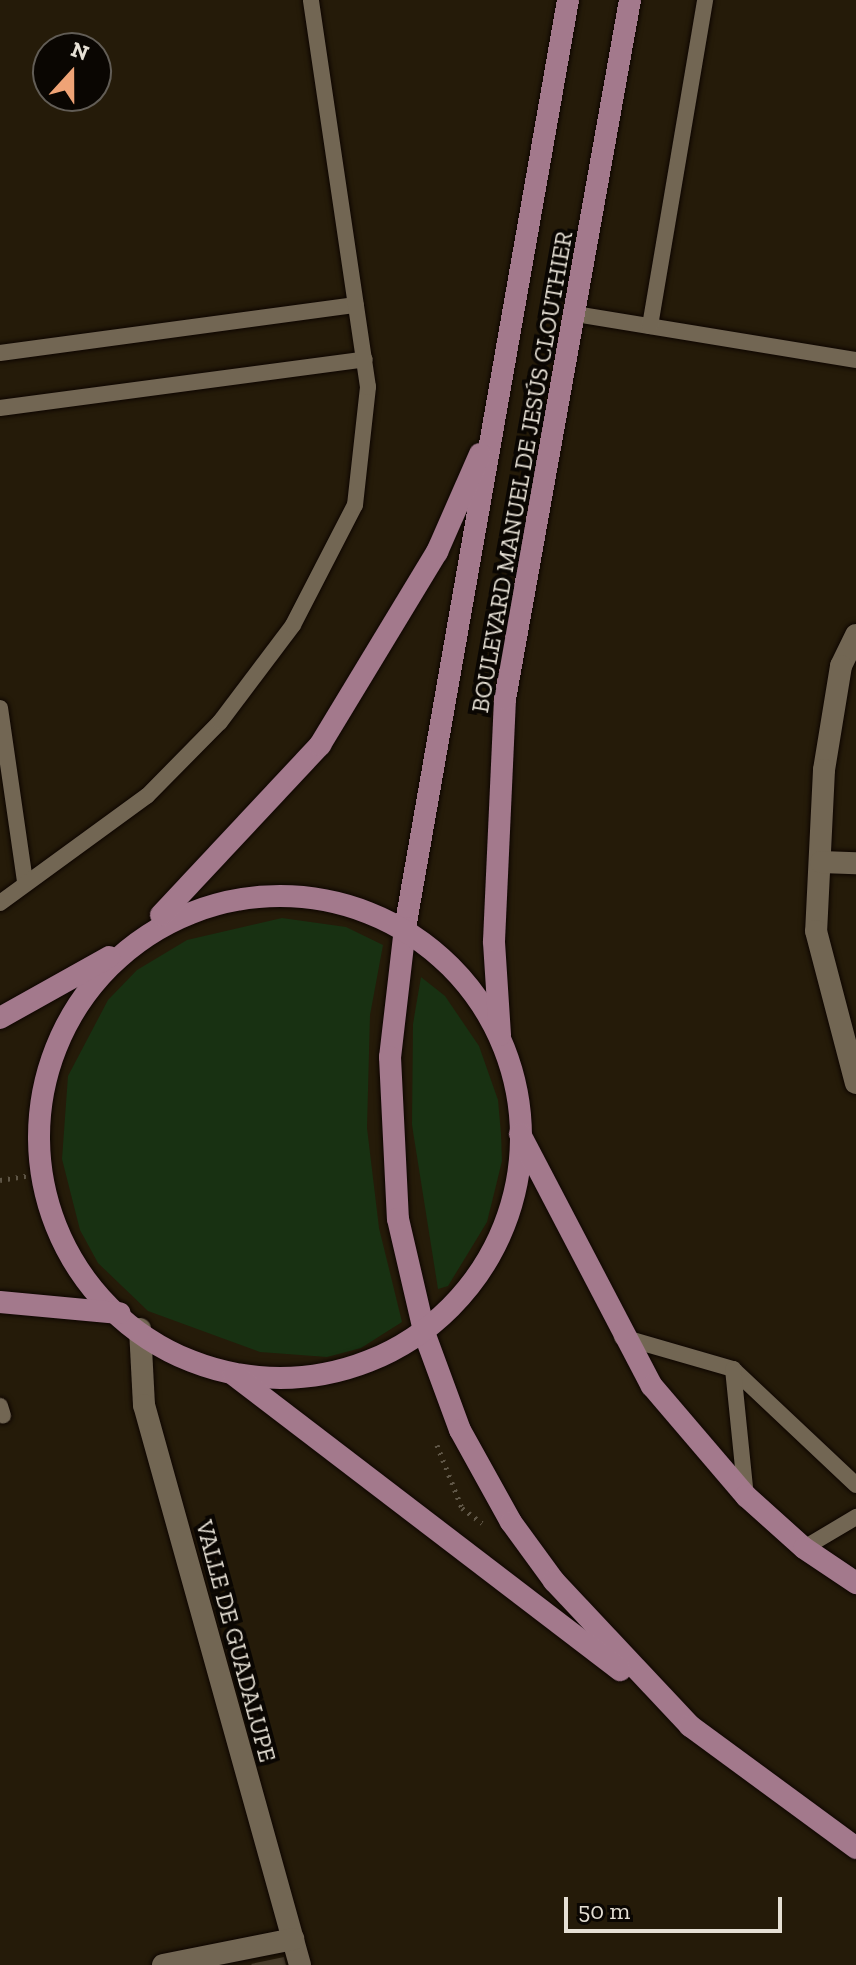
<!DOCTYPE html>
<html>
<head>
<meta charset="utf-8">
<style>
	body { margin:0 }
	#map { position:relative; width:856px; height:1965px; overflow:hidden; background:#251b09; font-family:"Zilla Slab",serif }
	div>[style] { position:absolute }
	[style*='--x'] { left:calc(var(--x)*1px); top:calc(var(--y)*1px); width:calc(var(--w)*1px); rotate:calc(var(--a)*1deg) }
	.green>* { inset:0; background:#183112 }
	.building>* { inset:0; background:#483d2b }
	.path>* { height:5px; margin-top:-2.5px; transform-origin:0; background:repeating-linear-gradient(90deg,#5f5646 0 2px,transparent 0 8px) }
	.roads { filter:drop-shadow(0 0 2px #0d0500) drop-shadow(0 0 2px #0d0500) }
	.service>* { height:16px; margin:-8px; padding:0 8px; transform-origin:8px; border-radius:8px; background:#726653 }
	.minor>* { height:22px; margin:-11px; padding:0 11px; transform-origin:11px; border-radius:11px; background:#726653 }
	.tertiary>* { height:22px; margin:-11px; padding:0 11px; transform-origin:11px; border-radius:11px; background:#726653 }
	.primary>* { height:22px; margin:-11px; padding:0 11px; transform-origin:11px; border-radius:11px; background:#a3798c }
	.primary>.ring { margin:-11px; padding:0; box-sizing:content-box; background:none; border:22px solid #a3798c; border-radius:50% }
	span { translate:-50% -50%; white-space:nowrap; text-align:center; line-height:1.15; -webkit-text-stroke:8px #0a0602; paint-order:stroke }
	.street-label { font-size:24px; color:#e6e0d5 }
	.north { position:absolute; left:32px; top:32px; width:80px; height:80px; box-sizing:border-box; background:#0a0602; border:2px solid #625d56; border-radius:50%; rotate:21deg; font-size:22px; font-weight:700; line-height:32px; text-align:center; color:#e6e0d5 }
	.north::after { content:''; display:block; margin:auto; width:28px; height:36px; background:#efa376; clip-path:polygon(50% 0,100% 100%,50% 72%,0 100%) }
	.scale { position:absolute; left:564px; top:1897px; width:218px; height:36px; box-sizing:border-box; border:4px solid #e6e0d5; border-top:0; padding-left:10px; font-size:24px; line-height:28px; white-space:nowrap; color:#e6e0d5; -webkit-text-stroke:6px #0a0602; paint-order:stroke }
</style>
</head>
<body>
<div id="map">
	<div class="green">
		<div style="clip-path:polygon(282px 918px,346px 927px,383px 945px,370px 1015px,367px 1128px,379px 1228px,402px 1322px,361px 1348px,327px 1357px,260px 1352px,148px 1311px,98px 1263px,80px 1230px,62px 1159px,68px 1076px,108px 1000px,137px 970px,187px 940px)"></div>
		<div style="clip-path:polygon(421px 977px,445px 996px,479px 1046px,498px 1100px,501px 1134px,502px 1161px,487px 1222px,448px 1286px,438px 1289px,412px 1125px,413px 1024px)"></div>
	</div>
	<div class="building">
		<div style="clip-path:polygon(284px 1957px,286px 1965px,252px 1965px,251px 1964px)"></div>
	</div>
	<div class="path">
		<div style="--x:0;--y:1180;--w:39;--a:-9"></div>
		<div style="--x:437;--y:1445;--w:68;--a:68.4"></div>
		<div style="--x:462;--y:1508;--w:25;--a:37"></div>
	</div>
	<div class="roads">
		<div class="service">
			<div style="--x:575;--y:314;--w:285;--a:9.3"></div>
			<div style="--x:650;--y:326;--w:331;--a:-80.4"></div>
			<div style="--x:0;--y:353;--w:359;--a:-7.7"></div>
			<div style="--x:0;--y:408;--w:368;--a:-7.6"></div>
			<div style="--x:0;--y:708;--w:176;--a:81.8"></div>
			<div style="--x:0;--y:903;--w:182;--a:-36.1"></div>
			<div style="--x:147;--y:796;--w:104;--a:-45.4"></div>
			<div style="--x:220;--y:722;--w:121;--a:-53"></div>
			<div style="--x:293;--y:625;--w:135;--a:-62.7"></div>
			<div style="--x:355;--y:505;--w:119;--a:-83.7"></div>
			<div style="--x:368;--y:387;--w:391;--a:-98.4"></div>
			<div style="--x:622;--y:1337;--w:116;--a:16.1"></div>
			<div style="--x:733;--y:1369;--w:169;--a:43.3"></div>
			<div style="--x:733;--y:1369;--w:128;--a:84.2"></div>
			<div style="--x:0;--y:1406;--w:10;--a:73"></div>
			<div style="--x:804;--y:1548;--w:61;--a:-30.8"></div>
		</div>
		<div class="minor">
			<div style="--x:856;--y:635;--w:34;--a:116"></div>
			<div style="--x:841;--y:666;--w:105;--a:99.3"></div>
			<div style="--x:824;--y:770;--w:161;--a:92.8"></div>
			<div style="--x:816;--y:931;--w:157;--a:75.3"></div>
			<div style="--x:821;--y:862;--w:35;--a:2"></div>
		</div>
		<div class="tertiary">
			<div style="--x:140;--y:1329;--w:76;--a:87"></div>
			<div style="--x:144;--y:1405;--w:581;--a:74.43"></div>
			<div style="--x:163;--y:1965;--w:133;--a:-11.3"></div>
		</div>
		<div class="primary">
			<div style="--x:568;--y:0;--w:942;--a:99.96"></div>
			<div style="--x:405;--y:928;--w:130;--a:96.6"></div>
			<div style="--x:390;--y:1057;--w:162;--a:87.2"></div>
			<div style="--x:398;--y:1219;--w:119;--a:76.9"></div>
			<div style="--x:425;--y:1335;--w:101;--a:69.8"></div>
			<div style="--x:460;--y:1430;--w:105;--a:61"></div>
			<div style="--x:511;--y:1522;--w:73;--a:53.9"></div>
			<div style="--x:554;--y:1581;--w:199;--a:46.8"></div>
			<div style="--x:690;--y:1726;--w:206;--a:36.3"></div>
			<div class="ring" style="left:39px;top:896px;width:460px;height:460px"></div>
			<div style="--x:161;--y:915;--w:233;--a:-46.9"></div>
			<div style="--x:320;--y:745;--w:226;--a:-58.8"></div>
			<div style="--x:437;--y:552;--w:107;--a:-66.3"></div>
			<div style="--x:0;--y:1018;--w:125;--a:-29.2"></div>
			<div style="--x:500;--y:1035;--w:94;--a:-93.7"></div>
			<div style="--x:494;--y:941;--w:242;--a:-87.4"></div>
			<div style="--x:505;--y:699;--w:710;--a:-79.86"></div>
			<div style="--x:520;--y:1134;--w:284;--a:62.4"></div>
			<div style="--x:652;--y:1386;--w:145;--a:49.5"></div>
			<div style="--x:746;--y:1496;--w:78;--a:41.9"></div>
			<div style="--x:804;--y:1548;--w:63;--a:33.9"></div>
			<div style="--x:0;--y:1302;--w:120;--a:5.3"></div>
			<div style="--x:234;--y:1375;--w:486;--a:37.4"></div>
		</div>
	</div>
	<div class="street-label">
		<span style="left:522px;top:472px;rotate:-80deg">BOULEVARD MANUEL DE JESÚS CLOUTHIER</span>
		<span style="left:236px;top:1641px;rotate:75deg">VALLE DE GUADALUPE</span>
	</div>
	<div class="north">N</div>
	<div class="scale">50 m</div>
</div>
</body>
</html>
